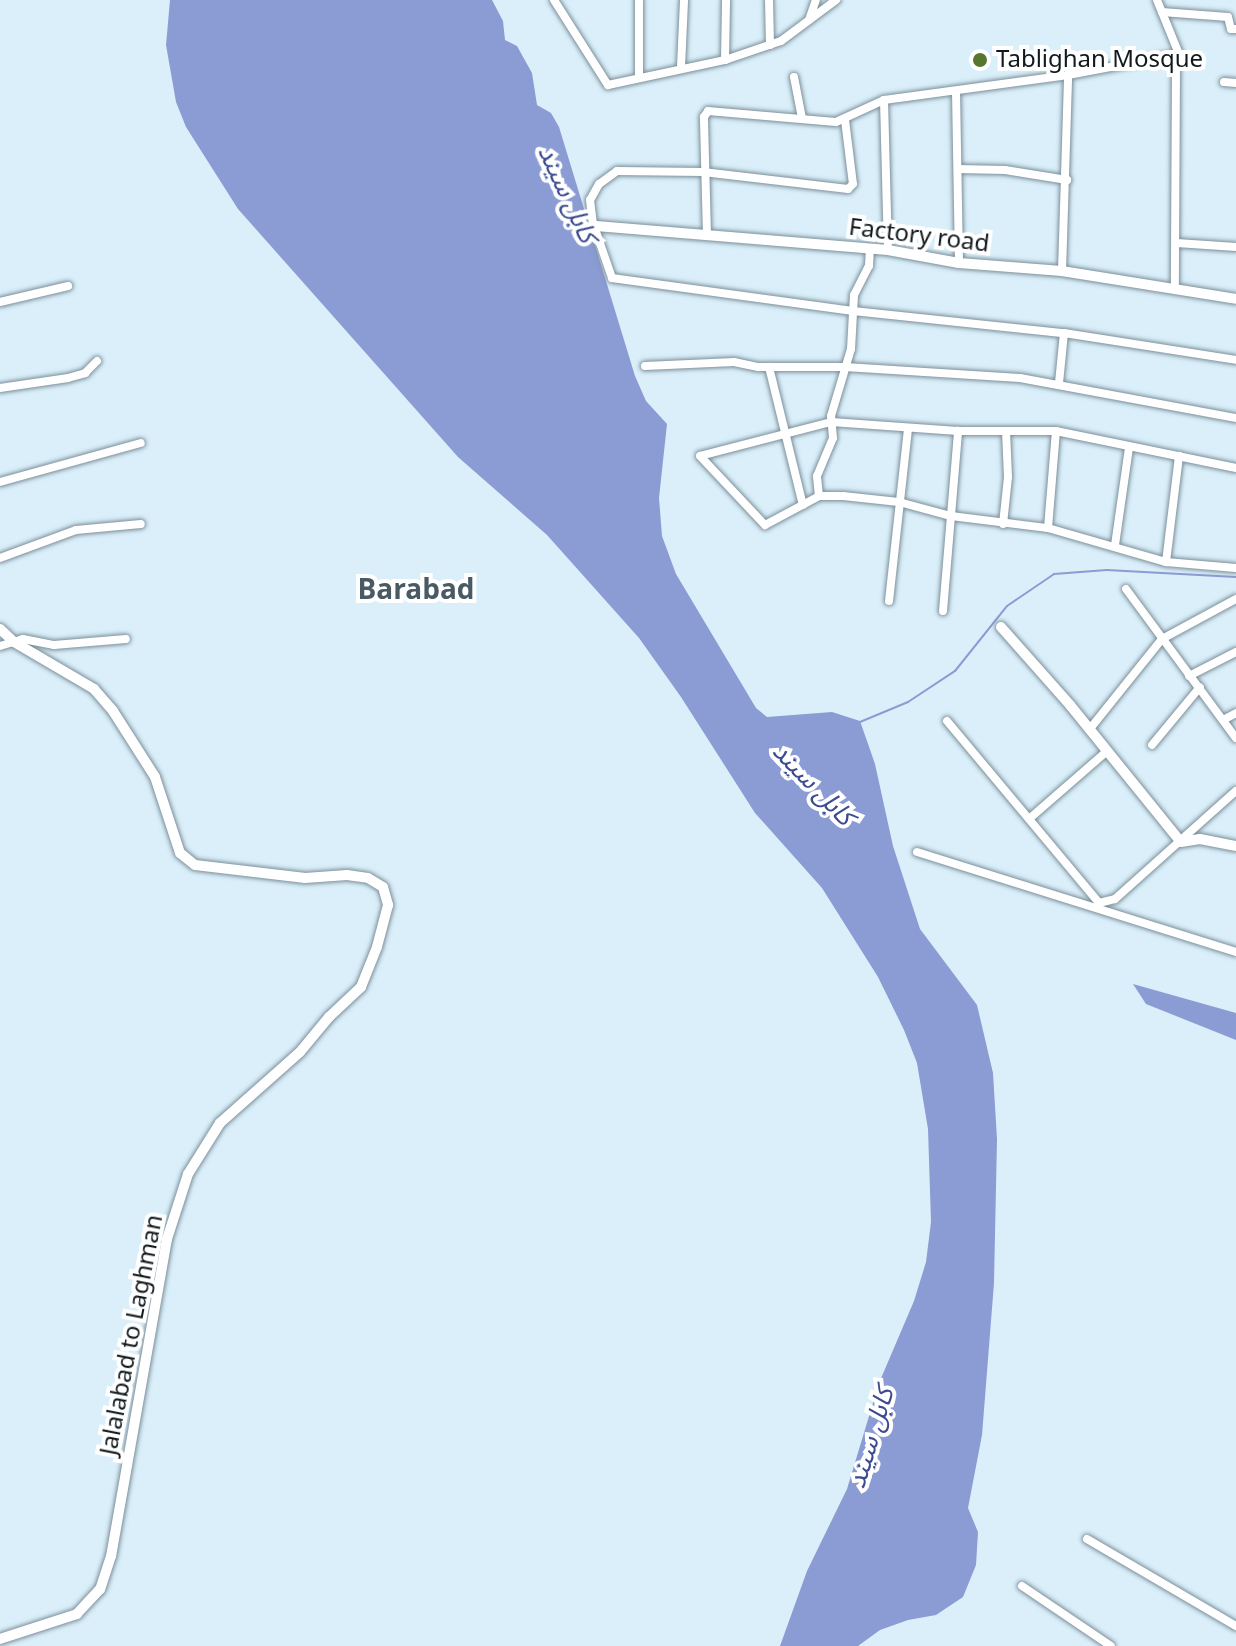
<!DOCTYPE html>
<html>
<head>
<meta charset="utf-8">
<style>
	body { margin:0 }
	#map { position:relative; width:1236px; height:1646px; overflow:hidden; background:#daeffa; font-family:Georgia,"Noto Sans Arabic",serif }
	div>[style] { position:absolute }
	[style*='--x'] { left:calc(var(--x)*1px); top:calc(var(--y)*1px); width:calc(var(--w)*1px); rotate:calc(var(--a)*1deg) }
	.water>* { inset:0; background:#8b9bd3 }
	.stream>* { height:2px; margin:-1px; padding:0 1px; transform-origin:1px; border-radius:1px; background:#8b9bd3 }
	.roads { filter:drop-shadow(0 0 2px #7c8f9a) drop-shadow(0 0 2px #7c8f9a) }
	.minor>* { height:8px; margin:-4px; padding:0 4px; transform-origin:4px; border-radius:4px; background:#fff }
	.tertiary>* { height:10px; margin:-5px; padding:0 5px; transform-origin:5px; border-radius:5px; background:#fff }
	.dots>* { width:22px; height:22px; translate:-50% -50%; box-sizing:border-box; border:4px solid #fff; border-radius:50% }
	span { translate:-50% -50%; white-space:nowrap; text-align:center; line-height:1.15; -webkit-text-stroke:8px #fff; paint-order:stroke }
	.poi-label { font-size:24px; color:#11191c }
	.left { translate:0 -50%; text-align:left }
	.street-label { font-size:24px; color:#11191c }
	.water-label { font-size:26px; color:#3c4b90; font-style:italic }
	.quarter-label { font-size:28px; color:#495a64; font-weight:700 }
</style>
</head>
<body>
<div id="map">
	<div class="water">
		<div style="clip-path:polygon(170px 0,492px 0,503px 21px,505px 40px,517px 46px,532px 73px,537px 105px,551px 113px,559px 127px,635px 376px,646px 401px,667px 424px,659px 498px,662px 536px,676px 574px,756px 708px,767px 717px,832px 712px,860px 721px,875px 764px,893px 846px,920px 929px,977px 1005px,993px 1073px,997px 1139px,994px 1283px,982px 1435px,968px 1508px,978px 1532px,976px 1565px,963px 1597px,936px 1615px,908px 1620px,880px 1630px,858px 1646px,780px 1646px,807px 1571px,847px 1489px,879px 1383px,914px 1301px,926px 1262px,931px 1222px,928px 1129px,917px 1063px,904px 1030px,878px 977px,822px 888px,755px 813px,681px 697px,639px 638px,547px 535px,458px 457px,238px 209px,186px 127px,176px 102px,166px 45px)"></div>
		<div style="clip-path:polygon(1133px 984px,1236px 1013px,1236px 1040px,1146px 1004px)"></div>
	</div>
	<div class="stream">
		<div style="--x:860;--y:722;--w:52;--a:-22.6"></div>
		<div style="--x:908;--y:702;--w:56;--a:-33.4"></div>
		<div style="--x:955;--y:671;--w:83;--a:-51.3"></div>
		<div style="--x:1007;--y:606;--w:57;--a:-34.2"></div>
		<div style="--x:1054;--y:574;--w:53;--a:-4.3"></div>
		<div style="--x:1107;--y:570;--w:129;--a:3.1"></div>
	</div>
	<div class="roads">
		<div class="minor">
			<div style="--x:554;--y:0;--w:101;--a:57.6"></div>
			<div style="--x:608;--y:85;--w:120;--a:-12.1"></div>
			<div style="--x:725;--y:60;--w:59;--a:-18.7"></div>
			<div style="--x:781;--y:41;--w:69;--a:-36.7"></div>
			<div style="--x:639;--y:0;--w:76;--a:90"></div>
			<div style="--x:769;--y:0;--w:45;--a:88.7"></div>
			<div style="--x:1157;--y:0;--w:58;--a:67.8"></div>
			<div style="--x:1179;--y:54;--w:13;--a:103"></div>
			<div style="--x:1176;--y:67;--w:222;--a:90.3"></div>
			<div style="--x:1162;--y:12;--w:66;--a:4.3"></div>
			<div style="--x:1228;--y:17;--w:12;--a:76"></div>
			<div style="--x:1231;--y:29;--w:5;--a:0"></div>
			<div style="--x:809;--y:20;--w:21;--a:-71"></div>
			<div style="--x:725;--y:60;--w:60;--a:-89"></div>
			<div style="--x:681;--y:67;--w:67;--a:-87.4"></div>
			<div style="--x:794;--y:77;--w:42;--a:79"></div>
			<div style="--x:1224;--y:82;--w:12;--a:5"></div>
			<div style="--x:956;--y:91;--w:172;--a:89"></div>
			<div style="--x:884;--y:100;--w:150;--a:88.5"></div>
			<div style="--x:845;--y:120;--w:64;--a:82.9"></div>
			<div style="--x:853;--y:184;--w:7;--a:135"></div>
			<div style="--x:848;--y:189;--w:146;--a:-173.3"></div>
			<div style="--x:703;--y:172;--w:86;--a:-179.3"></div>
			<div style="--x:617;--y:171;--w:22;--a:144"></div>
			<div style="--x:599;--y:184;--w:18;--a:119"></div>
			<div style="--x:590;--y:200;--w:23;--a:83"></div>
			<div style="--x:593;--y:223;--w:58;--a:70.9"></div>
			<div style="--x:612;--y:278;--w:243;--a:7.8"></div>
			<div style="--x:853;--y:311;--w:212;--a:6"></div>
			<div style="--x:1064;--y:333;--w:174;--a:8.9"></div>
			<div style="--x:958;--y:169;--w:47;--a:1.2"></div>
			<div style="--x:1005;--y:170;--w:63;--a:9.2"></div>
			<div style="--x:707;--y:235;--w:118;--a:-91.5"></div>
			<div style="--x:704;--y:117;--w:7;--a:-56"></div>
			<div style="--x:708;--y:111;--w:128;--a:4.9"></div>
			<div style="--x:836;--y:122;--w:53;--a:-24.6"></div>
			<div style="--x:884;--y:100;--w:186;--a:-7.7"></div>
			<div style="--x:1068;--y:75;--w:113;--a:-10.7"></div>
			<div style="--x:1177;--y:243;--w:59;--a:3.9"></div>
			<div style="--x:1062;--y:271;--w:196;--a:-88.2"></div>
			<div style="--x:0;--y:302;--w:70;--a:-13.2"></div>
			<div style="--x:645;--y:366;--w:89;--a:-2.6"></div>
			<div style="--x:734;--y:362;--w:25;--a:12"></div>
			<div style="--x:758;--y:367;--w:87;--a:0"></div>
			<div style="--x:845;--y:367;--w:175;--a:3.6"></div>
			<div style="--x:1020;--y:378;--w:220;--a:10.5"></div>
			<div style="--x:769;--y:367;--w:142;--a:76.2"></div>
			<div style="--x:1059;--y:383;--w:50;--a:-84.3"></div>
			<div style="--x:0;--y:388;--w:69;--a:-8.4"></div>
			<div style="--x:68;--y:378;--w:18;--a:-16"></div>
			<div style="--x:85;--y:373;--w:17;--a:-45"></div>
			<div style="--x:1236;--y:468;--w:184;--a:-168.4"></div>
			<div style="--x:1056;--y:431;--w:98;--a:180"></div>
			<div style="--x:958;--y:431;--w:127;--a:-175.9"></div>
			<div style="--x:831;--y:422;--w:135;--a:165.5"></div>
			<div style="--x:700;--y:456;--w:95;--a:46.7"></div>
			<div style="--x:765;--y:525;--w:61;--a:-28.2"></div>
			<div style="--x:819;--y:496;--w:24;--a:0"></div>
			<div style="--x:843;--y:496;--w:56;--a:6.1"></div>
			<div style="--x:899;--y:502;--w:54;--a:15.1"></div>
			<div style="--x:951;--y:516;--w:98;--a:7.1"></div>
			<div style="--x:1048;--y:528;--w:123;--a:16.1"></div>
			<div style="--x:1166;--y:562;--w:70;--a:4.9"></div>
			<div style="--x:0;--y:482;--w:146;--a:-15.5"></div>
			<div style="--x:819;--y:496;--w:20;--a:-96"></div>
			<div style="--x:817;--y:476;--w:41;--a:-67.2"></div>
			<div style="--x:833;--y:438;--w:22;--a:-95"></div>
			<div style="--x:831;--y:416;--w:70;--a:-73.4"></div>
			<div style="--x:851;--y:349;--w:54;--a:-86.8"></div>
			<div style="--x:854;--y:295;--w:33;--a:-63"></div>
			<div style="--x:869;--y:266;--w:17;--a:-87"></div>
			<div style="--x:1003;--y:524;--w:47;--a:-83.9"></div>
			<div style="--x:1008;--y:477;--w:46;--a:-92.5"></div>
			<div style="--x:1048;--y:528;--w:97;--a:-85.3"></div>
			<div style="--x:1115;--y:545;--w:98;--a:-81.8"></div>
			<div style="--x:0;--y:558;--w:81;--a:-20.2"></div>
			<div style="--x:76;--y:530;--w:65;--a:-5.3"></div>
			<div style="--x:1166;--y:562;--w:107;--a:-83"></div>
			<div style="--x:1126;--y:589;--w:185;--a:53.6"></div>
			<div style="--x:889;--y:601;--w:173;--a:-83.7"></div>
			<div style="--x:943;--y:611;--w:181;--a:-85.2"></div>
			<div style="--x:0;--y:646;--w:24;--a:-17"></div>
			<div style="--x:23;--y:639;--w:32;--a:11"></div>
			<div style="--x:54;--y:645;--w:72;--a:-4.8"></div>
			<div style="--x:1189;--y:676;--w:53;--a:-27.1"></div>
			<div style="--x:1223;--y:720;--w:15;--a:-28"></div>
			<div style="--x:947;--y:721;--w:237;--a:50.1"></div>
			<div style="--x:1099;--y:903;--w:16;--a:-14"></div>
			<div style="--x:1115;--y:899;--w:162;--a:-41.8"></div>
			<div style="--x:1089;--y:730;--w:117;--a:-51.3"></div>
			<div style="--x:1162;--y:639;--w:84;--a:-28.4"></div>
			<div style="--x:1152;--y:745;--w:75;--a:-50.4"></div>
			<div style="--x:1029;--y:819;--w:102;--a:-41"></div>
			<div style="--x:917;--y:852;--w:334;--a:17.4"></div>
			<div style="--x:1087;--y:1539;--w:173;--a:30.3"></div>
			<div style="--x:1022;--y:1586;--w:107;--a:34"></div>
		</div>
		<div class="tertiary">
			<div style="--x:596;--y:226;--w:293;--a:4.7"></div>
			<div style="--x:888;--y:250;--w:72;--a:10.4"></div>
			<div style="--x:959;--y:263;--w:103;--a:4.4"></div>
			<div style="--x:1062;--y:271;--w:176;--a:9.1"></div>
			<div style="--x:1001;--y:627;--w:104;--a:48.5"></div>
			<div style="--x:1070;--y:705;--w:176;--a:51"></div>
			<div style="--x:1181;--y:842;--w:19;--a:-9"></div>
			<div style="--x:1200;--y:839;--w:37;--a:11"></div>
			<div style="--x:0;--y:629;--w:19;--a:43"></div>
			<div style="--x:14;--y:642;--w:93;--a:30.4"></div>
			<div style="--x:94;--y:689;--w:29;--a:49"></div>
			<div style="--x:113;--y:711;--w:78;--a:57.5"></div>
			<div style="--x:155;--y:777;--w:80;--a:71.8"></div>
			<div style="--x:180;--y:853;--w:19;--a:39"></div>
			<div style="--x:195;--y:865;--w:111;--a:6.7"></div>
			<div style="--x:305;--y:878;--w:42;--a:-4.1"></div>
			<div style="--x:347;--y:875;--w:21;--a:8"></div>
			<div style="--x:368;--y:878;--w:17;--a:31"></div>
			<div style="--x:383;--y:887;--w:19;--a:74"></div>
			<div style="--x:388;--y:905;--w:43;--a:104.7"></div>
			<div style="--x:377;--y:947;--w:43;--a:111.8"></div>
			<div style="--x:361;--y:987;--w:44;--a:136.8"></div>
			<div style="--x:329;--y:1017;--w:45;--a:129.6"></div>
			<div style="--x:300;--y:1052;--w:107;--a:138.4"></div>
			<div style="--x:220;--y:1123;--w:60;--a:122.1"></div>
			<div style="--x:188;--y:1174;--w:68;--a:107.9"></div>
			<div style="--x:167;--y:1239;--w:322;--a:100"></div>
			<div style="--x:111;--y:1556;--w:35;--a:108"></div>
			<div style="--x:100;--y:1589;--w:34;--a:133"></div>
			<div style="--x:77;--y:1614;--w:81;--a:162"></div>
		</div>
	</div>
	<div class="dots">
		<div style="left:980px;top:60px;background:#57772e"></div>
	</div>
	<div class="poi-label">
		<span class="left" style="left:996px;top:60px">Tablighan Mosque</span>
	</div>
	<div class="street-label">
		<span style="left:919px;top:236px;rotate:7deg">Factory road</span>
		<span style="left:132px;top:1335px;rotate:-79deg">Jalalabad to Laghman</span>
	</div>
	<div class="water-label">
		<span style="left:567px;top:194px;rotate:65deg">کابل سيند</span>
		<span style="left:813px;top:784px;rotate:46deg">کابل سيند</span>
		<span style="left:871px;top:1438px;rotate:-73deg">کابل سيند</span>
	</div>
	<div class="quarter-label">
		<span style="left:416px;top:591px">Barabad</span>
	</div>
</div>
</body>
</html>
